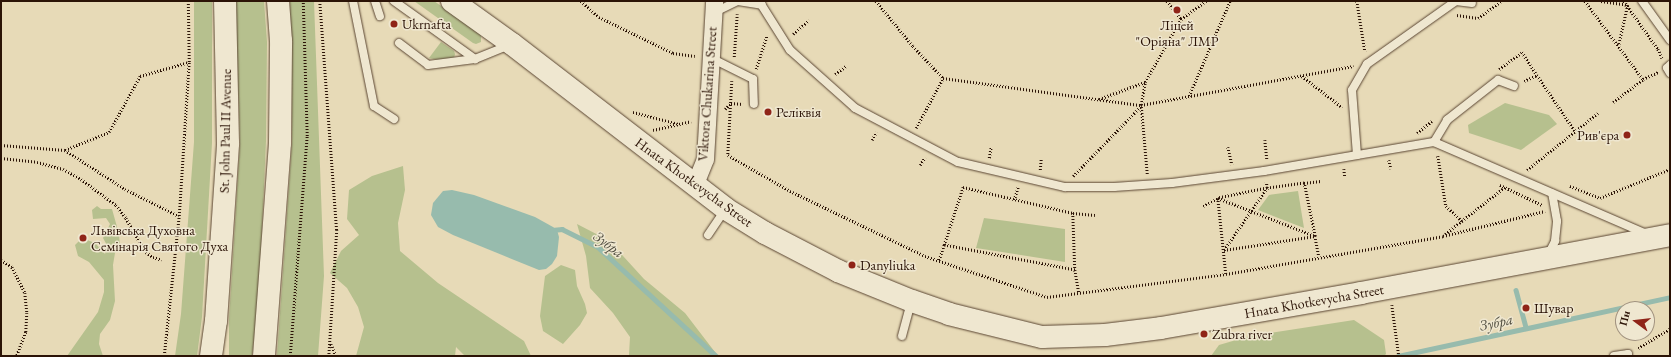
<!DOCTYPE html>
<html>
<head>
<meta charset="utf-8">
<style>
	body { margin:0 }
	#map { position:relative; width:1671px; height:357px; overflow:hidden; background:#e7dab7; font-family:"EB Garamond",serif }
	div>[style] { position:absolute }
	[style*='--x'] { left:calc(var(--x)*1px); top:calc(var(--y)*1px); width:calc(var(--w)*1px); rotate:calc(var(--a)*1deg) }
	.green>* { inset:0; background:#b6c08e }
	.water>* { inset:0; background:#97bbad }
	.stream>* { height:4.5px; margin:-2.25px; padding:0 2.25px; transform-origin:2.25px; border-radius:2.25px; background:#97bbad }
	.path>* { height:2.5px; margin-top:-1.25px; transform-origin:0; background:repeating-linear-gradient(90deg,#2b1306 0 1px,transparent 0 3px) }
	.roads { filter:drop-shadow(0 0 1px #5a4532) drop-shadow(0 0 1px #5a4532) }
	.lane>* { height:8px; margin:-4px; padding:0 4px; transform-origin:4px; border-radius:4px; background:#efe7d0 }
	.street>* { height:17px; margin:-8.5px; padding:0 8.5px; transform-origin:8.5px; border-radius:8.5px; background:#efe7d0 }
	.secondary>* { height:22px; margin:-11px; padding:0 11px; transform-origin:11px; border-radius:11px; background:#efe7d0 }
	.dots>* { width:11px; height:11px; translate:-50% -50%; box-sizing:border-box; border:2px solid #efe7d0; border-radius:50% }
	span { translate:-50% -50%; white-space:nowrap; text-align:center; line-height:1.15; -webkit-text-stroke:3px #efe7d0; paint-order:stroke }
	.poi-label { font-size:14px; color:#2b1306 }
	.left { translate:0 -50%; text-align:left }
	.right { translate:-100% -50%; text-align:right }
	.street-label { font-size:14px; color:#2b1306 }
	.water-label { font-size:15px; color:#514e40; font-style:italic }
	.frame { position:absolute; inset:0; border:2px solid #2b1306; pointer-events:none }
	.north { position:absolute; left:1615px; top:301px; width:40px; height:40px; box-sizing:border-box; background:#efe7d0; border:1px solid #a1927f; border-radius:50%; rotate:285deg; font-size:11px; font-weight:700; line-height:16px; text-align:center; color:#2b1306 }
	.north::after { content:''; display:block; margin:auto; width:14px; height:18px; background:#8f2418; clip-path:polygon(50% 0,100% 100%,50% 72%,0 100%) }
</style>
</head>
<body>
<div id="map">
	<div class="green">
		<div style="clip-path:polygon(194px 1px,212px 1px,212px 143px,202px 317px,197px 356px,175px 356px,181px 314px,194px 142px)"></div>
		<div style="clip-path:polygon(235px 1px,264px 1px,267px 42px,266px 141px,259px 299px,252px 356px,229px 356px,229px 320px,240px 142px)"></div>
		<div style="clip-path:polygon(290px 1px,314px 1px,324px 276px,318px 356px,277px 356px,292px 142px)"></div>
		<div style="clip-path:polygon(414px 1px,434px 1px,481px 34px,481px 42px,476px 44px,473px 43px)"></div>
		<div style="clip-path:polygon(441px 42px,454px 51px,455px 54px,454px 58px,438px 60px,429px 58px)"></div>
		<div style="clip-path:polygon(1505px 103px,1549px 115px,1557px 124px,1521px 150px,1469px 133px,1468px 125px)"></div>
		<div style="clip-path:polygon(403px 166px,405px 190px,398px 223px,400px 251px,438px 283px,524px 341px,531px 356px,465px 356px,456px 347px,455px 356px,356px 356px,364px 327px,358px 307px,347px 288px,330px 273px,341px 251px,359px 235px,347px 219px,349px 190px,372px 176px)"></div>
		<div style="clip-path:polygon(1298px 191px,1304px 228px,1258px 210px,1269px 195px)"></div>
		<div style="clip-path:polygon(97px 206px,101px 209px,112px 209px,119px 234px,120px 247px,115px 253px,113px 265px,115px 301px,110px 320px,100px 334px,99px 344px,103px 356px,67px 356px,98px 312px,104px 292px,104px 280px,89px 262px,78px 256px,75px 245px,82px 238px,95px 243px,105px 254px,108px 247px,103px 238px,110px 224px,106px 218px,93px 219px,92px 210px)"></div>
		<div style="clip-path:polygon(984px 218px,1065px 229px,1065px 262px,976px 248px)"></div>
		<div style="clip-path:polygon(577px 224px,604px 238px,613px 245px,644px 279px,685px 313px,718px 356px,629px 355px,630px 337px,613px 313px,590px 288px,586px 256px)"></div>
		<div style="clip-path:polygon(561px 265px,575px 270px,577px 286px,585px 304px,587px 313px,580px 325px,563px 344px,543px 331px,540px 316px,545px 276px)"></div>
		<div style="clip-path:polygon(1354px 320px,1384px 340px,1386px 354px,1384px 356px,1211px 356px,1219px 345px,1250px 336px)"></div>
	</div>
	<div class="water">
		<div style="clip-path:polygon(452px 190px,474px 195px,535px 217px,553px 227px,557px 230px,559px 237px,557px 256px,552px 264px,546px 269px,539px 270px,453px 235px,438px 227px,431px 215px,433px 203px,443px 191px)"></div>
	</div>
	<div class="stream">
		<div style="--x:552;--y:230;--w:10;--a:-6"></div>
		<div style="--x:562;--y:229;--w:40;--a:26.6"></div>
		<div style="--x:598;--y:247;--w:161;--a:42.7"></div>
		<div style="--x:1516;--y:290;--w:39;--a:75"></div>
		<div style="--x:1398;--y:356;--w:278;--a:-12.2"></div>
	</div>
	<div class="path">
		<div style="--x:320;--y:1;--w:230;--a:85.8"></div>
		<div style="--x:337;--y:230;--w:126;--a:93.6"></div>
		<div style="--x:581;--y:1;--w:24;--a:42"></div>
		<div style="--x:599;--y:17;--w:82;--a:25.9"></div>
		<div style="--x:673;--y:53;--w:22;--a:8"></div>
		<div style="--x:876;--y:1;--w:58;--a:50.6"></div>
		<div style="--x:913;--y:46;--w:44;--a:46.8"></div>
		<div style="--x:943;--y:78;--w:200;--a:7.8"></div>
		<div style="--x:1141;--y:105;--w:216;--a:-10.4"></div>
		<div style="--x:1167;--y:1;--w:23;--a:52"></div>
		<div style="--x:1357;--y:1;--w:51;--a:80.9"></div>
		<div style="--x:1585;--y:1;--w:97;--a:53.4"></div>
		<div style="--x:1643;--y:79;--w:17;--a:-25"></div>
		<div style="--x:1601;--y:1;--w:27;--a:8"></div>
		<div style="--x:1628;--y:5;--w:41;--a:102.7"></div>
		<div style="--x:1624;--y:1;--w:59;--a:54.7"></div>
		<div style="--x:1658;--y:49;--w:10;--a:66"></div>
		<div style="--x:1457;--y:15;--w:21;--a:8"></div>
		<div style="--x:1478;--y:18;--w:29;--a:-36"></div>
		<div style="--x:793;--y:34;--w:21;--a:-41"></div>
		<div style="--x:734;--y:57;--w:43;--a:-86"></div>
		<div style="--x:756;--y:69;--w:35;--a:-72"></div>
		<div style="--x:1499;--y:69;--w:29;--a:-36"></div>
		<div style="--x:1522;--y:52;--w:27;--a:57"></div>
		<div style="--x:835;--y:74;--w:14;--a:-36"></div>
		<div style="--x:1302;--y:76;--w:51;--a:37.8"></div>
		<div style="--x:732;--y:81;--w:74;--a:93.1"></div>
		<div style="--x:728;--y:155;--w:72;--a:30.1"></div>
		<div style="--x:790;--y:191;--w:150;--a:25.7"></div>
		<div style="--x:925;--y:256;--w:129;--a:18.6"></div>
		<div style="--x:1047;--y:297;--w:180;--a:-7.3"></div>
		<div style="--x:1226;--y:274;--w:220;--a:-9.9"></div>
		<div style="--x:1443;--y:236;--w:105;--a:-13.8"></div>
		<div style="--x:1524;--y:81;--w:14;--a:-25"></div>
		<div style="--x:1537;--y:75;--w:68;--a:55.8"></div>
		<div style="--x:1189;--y:96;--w:103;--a:-66.7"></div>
		<div style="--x:1099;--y:99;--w:49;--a:-20.3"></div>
		<div style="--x:1613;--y:102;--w:38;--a:-37"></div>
		<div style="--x:725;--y:109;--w:8;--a:-45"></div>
		<div style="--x:731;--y:103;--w:12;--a:5"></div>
		<div style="--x:633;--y:112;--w:48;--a:14.6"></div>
		<div style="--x:916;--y:128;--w:57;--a:-61.6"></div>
		<div style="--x:653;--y:130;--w:39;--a:-13"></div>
		<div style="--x:1417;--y:133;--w:19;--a:-39"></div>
		<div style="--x:872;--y:140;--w:9;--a:-63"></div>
		<div style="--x:1265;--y:140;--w:19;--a:84"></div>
		<div style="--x:1;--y:145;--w:64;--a:4.5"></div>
		<div style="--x:65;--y:150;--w:72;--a:33"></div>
		<div style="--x:125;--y:189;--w:60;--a:26.6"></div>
		<div style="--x:1228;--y:147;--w:18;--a:77"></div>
		<div style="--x:65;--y:150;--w:48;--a:-22.2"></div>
		<div style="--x:109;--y:132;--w:64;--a:-61"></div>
		<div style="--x:140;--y:76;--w:51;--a:-15.9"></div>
		<div style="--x:1438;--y:156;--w:51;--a:80.9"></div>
		<div style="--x:1446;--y:206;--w:22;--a:43"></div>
		<div style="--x:1;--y:158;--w:36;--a:6"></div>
		<div style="--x:37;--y:162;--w:27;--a:15"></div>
		<div style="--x:63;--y:169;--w:21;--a:29"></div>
		<div style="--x:81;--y:179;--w:44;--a:36.6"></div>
		<div style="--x:116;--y:205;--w:16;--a:52"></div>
		<div style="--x:126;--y:218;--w:39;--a:60"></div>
		<div style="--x:146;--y:252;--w:9;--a:36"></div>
		<div style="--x:153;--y:257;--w:9;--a:18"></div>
		<div style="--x:989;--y:158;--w:11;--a:-80"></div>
		<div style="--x:1389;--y:160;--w:9;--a:77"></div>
		<div style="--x:920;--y:165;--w:9;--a:-58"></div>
		<div style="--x:1344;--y:169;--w:8;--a:83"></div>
		<div style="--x:1040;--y:170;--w:12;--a:-85"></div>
		<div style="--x:1527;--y:170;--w:91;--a:-38.8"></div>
		<div style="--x:1147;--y:174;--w:69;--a:-95"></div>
		<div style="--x:1141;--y:105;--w:23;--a:-80"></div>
		<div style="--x:1145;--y:82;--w:73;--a:-60.3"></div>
		<div style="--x:1181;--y:19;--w:31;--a:-36"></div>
		<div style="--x:1073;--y:176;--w:98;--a:-45.8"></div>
		<div style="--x:1304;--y:183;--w:17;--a:-7"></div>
		<div style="--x:1500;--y:185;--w:47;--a:25.5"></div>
		<div style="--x:1570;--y:186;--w:32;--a:22"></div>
		<div style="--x:1600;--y:198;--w:76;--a:-22.5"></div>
		<div style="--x:963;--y:187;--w:113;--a:13.3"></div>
		<div style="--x:1073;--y:213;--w:57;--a:88"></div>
		<div style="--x:1075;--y:270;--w:133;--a:-169.2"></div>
		<div style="--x:944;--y:245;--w:61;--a:-71.9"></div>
		<div style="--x:1014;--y:200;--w:14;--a:-73"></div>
		<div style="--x:1203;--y:206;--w:17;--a:-28"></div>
		<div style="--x:1218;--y:198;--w:104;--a:21.4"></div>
		<div style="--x:1315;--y:236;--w:21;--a:79"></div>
		<div style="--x:1073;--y:213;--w:22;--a:5"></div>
		<div style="--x:1445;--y:234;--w:76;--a:-38.1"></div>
		<div style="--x:1224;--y:250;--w:92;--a:-8.7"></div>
		<div style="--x:1315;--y:236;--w:54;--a:-101.7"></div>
		<div style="--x:1304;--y:183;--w:37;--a:172"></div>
		<div style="--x:1267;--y:188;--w:50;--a:168.5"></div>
		<div style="--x:1218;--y:198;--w:76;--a:84"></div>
		<div style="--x:1224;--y:250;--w:75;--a:-55.3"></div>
		<div style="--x:1267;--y:188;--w:6;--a:-99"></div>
		<div style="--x:1;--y:260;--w:13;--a:32"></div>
		<div style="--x:12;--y:267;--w:29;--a:63"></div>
		<div style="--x:25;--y:293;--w:20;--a:84"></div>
		<div style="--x:27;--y:313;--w:19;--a:93"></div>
		<div style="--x:26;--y:332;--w:26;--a:111"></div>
		<div style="--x:939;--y:260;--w:16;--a:-72"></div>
		<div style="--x:1075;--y:270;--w:23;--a:80"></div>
		<div style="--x:1392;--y:305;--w:51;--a:82.2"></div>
		<div style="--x:331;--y:344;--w:13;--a:67"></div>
		<div style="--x:1638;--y:348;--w:37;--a:-31"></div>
		<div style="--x:164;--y:356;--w:141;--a:-83.9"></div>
		<div style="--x:179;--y:216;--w:154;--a:-86.3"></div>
		<div style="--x:189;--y:62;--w:61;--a:-90.9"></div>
		<div style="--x:290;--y:356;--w:221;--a:-85.6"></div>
		<div style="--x:307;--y:136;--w:135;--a:-91.7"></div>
	</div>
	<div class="roads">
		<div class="lane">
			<div style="--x:353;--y:1;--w:107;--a:78.7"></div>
			<div style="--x:374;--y:106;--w:24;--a:33"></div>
			<div style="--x:375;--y:1;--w:16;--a:72"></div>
			<div style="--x:394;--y:1;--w:100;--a:35.6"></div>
			<div style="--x:759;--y:1;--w:58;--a:57.7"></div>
			<div style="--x:790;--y:50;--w:87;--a:41.7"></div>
			<div style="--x:855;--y:108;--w:116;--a:27.7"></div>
			<div style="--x:958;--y:162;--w:110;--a:13.2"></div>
			<div style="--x:1065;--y:187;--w:49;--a:0"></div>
			<div style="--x:1114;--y:187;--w:58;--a:-3.9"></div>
			<div style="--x:1172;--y:183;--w:93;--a:-7.4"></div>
			<div style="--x:1264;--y:171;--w:172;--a:-9.7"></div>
			<div style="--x:1434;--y:142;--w:232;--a:23.4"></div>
			<div style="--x:1642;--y:1;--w:48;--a:54.3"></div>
			<div style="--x:713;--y:13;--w:28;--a:-26"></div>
			<div style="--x:738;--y:1;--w:24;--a:9"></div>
			<div style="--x:399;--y:43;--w:36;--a:37"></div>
			<div style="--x:428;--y:65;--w:47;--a:-7.3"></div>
			<div style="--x:475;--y:59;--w:37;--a:-22"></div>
			<div style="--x:711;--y:58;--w:47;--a:26.6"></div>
			<div style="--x:753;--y:79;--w:25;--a:88"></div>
			<div style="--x:1670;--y:65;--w:4;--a:135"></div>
			<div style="--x:1667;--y:68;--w:6;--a:59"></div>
			<div style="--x:1434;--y:142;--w:26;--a:-59"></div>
			<div style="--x:1447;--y:120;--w:65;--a:-38.1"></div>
			<div style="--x:1498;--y:80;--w:17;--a:21"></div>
			<div style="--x:1357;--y:155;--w:65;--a:-94.4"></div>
			<div style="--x:1352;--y:90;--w:30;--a:-60"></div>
			<div style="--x:1367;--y:64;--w:109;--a:-35.3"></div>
			<div style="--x:1456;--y:1;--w:16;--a:7"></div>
			<div style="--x:708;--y:235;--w:30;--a:-56"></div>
			<div style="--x:1548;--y:255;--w:16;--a:-63"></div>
			<div style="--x:1555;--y:241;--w:20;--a:-84"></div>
			<div style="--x:1557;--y:221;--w:28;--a:-100"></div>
			<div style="--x:902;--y:336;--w:35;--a:-75"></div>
			<div style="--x:1614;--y:356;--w:14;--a:-8"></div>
			<div style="--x:1628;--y:354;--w:2;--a:90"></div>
		</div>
		<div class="street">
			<div style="--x:694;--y:186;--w:29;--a:-68"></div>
			<div style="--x:705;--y:159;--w:158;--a:-86.7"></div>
		</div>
		<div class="secondary">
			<div style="--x:452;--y:1;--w:74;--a:35.6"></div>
			<div style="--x:512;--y:44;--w:270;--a:37.6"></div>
			<div style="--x:726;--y:209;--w:46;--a:31.6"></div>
			<div style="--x:765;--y:233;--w:82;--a:27.5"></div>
			<div style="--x:838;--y:271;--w:80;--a:22.1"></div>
			<div style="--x:912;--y:301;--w:39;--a:19"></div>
			<div style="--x:949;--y:314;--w:96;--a:13.9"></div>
			<div style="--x:1042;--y:337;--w:63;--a:-1.8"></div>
			<div style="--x:1105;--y:335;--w:56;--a:-7.1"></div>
			<div style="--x:1161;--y:328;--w:203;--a:-9.9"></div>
			<div style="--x:1361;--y:293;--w:314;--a:-10.6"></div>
			<div style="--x:211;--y:356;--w:35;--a:-82"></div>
			<div style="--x:216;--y:321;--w:178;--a:-86.1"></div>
			<div style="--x:228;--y:143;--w:142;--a:-91.2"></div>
			<div style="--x:264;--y:356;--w:214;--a:-85.7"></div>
			<div style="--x:280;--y:143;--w:102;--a:-89.4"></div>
			<div style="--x:281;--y:41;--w:40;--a:-94.3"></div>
		</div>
	</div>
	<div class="dots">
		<div style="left:1177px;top:10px;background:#8f2418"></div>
		<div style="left:394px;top:24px;background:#8f2418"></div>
		<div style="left:768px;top:112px;background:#8f2418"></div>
		<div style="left:1627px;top:135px;background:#8f2418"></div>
		<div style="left:83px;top:238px;background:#8f2418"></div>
		<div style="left:852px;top:265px;background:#8f2418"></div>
		<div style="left:1526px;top:308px;background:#8f2418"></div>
		<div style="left:1204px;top:334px;background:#8f2418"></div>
	</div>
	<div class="poi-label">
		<span class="left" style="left:402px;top:24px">Ukrnafta</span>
		<span style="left:1177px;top:33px">Ліцей<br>"Оріяна" ЛМР</span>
		<span class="left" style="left:776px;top:112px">Реліквія</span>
		<span class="right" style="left:1619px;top:135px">Рив'єра</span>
		<span class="left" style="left:91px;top:238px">Львівська Духовна<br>Семінарія Святого Духа</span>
		<span class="left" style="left:860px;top:265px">Danyliuka</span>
		<span class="left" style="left:1534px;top:308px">Шувар</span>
		<span class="left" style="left:1212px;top:334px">Zubra river</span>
	</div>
	<div class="street-label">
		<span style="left:707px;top:94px;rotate:-86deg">Viktora Chukarina Street</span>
		<span style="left:225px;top:131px;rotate:-89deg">St. John Paul II Avenue</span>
		<span style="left:694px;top:182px;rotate:36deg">Hnata Khotkevycha Street</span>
		<span style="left:1314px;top:301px;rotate:-10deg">Hnata Khotkevycha Street</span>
	</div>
	<div class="water-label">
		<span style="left:609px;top:244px;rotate:37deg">Зубра</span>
		<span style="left:1496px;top:322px;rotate:-12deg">Зубра</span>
	</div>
	<div class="frame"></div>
	<div class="north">Пн</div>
</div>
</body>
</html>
